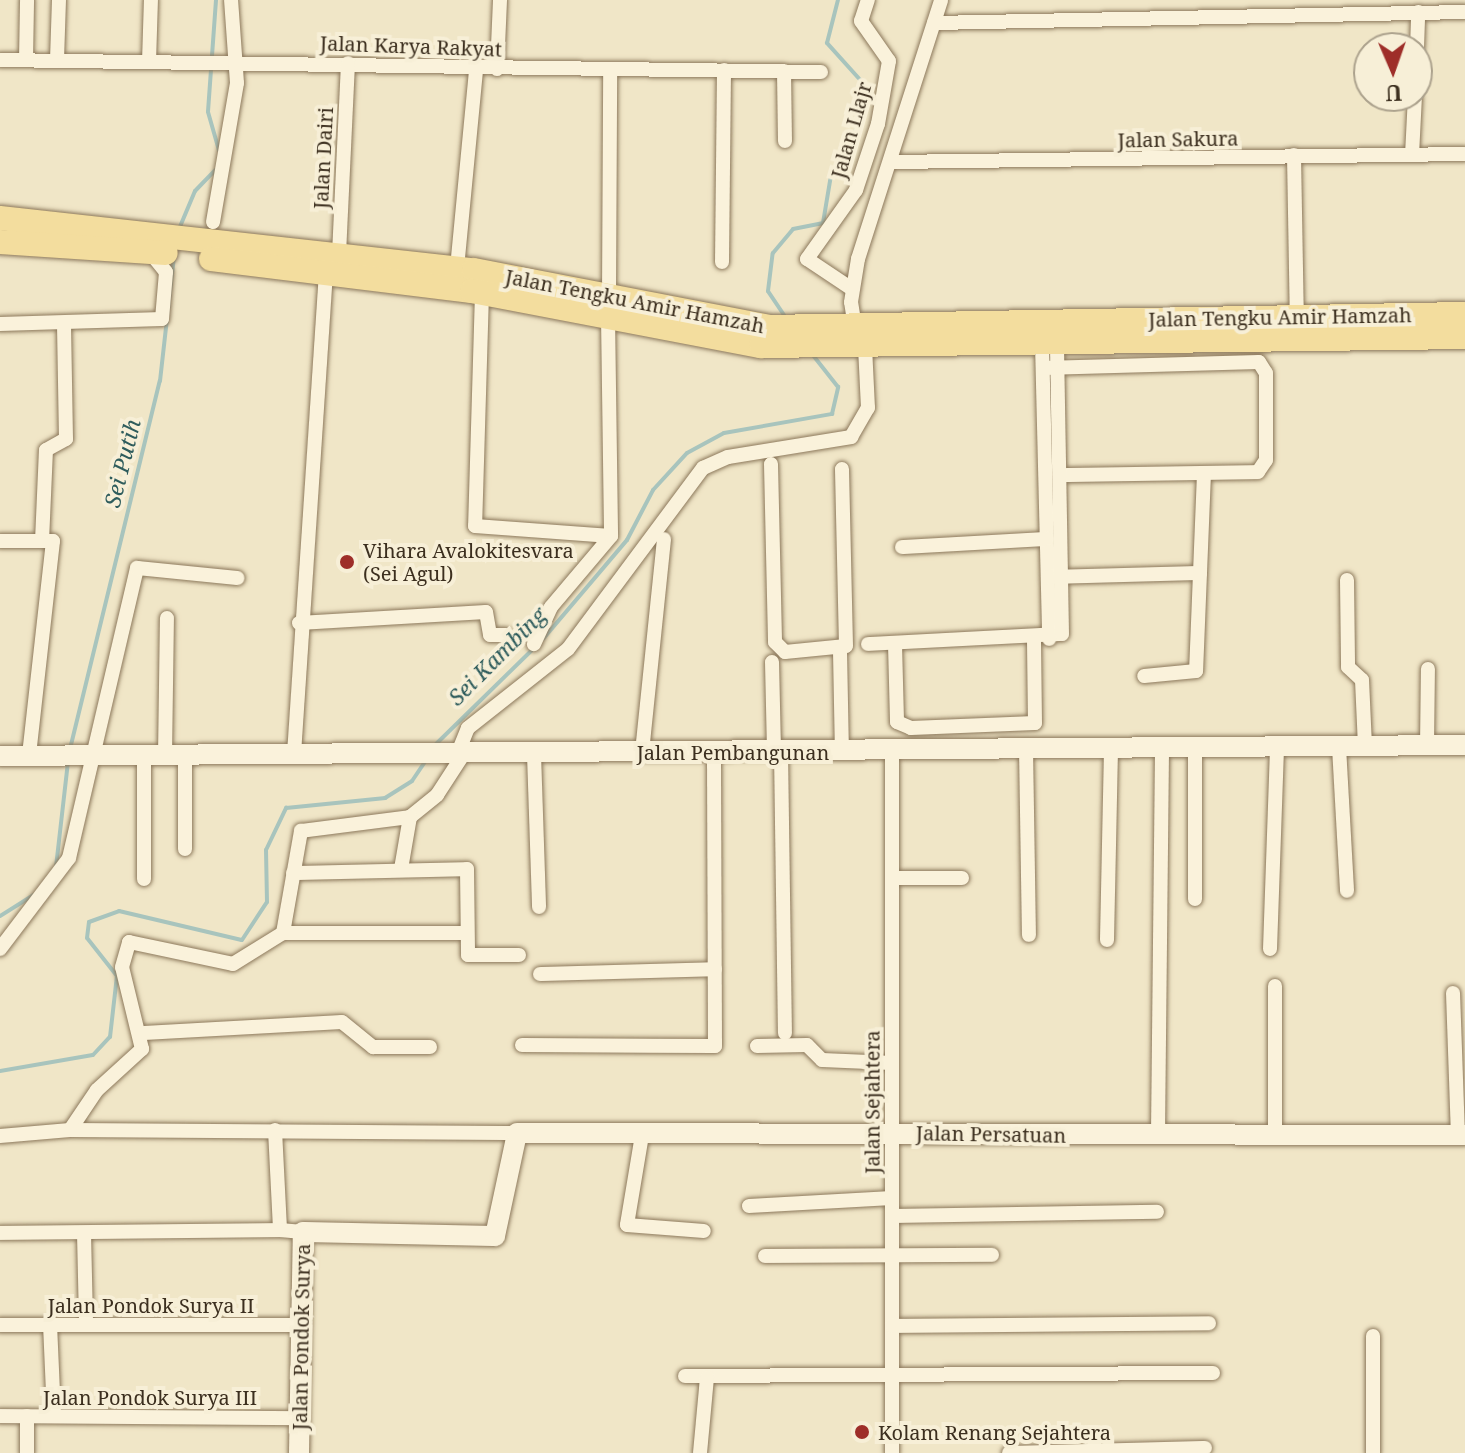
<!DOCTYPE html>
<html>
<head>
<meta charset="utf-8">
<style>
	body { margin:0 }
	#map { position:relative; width:1465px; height:1453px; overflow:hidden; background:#f0e6c7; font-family:"Noto Serif",serif }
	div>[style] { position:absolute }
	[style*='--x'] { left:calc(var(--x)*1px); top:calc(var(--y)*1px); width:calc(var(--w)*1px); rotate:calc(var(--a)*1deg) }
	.stream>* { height:4px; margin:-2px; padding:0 2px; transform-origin:2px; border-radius:2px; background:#a8c4bd }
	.roads { filter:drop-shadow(0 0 2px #8c785b) drop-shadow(0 0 2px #8c785b) }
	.street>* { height:14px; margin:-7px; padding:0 7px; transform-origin:7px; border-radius:7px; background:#faf2db }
	.secondary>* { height:20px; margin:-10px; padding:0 10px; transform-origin:10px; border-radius:10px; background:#faf2db }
	.primary>* { height:24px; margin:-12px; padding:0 12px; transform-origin:12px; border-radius:12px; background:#f3dd9e }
	.dots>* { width:22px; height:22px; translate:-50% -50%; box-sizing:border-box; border:4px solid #f7efd7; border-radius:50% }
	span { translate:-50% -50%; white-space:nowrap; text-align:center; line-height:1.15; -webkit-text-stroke:8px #f7efd7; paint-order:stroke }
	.street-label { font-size:20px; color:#3c2f1f }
	.poi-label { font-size:20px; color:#3c2f1f }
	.left { translate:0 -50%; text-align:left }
	.water-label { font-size:22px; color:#2e5c5c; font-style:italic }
	.north { position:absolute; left:1353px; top:32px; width:80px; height:80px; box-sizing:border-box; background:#f7efd7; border:2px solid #aca28d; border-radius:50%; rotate:178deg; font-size:22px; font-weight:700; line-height:32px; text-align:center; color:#3c2f1f }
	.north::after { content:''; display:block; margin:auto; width:28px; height:36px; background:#9e2e29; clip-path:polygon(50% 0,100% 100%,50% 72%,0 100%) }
</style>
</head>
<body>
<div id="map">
	<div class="stream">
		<div style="--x:216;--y:0;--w:112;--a:94.1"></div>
		<div style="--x:208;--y:112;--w:40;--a:74"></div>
		<div style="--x:179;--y:229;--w:41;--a:-67.2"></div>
		<div style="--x:195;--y:191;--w:29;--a:-46"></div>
		<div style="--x:786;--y:318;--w:32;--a:-124"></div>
		<div style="--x:768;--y:291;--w:38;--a:-83"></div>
		<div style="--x:773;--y:253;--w:31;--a:-50"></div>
		<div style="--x:793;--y:229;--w:31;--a:-11"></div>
		<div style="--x:823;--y:223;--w:49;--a:-80.5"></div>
		<div style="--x:831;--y:175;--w:68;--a:-61.2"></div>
		<div style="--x:864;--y:115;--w:32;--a:-92"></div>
		<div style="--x:863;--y:83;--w:54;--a:-132"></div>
		<div style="--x:827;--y:43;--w:44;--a:-75.7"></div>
		<div style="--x:543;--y:639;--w:130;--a:-49.7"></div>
		<div style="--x:627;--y:540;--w:56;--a:-62.5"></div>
		<div style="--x:653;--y:490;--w:50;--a:-47.4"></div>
		<div style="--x:687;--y:453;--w:42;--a:-28.4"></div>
		<div style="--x:724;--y:433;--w:110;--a:-10"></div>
		<div style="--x:832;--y:414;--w:28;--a:-77"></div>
		<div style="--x:838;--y:387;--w:42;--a:-128.2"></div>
		<div style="--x:435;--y:745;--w:139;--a:-44.4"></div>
		<div style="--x:70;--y:749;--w:379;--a:-76.3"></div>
		<div style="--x:160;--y:381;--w:125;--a:-83.6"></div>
		<div style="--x:56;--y:867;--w:107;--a:-83.5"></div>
		<div style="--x:0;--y:916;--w:40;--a:-32"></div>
		<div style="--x:0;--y:1071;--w:94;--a:-9.8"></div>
		<div style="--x:93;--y:1055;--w:25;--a:-47"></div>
		<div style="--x:110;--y:1037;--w:61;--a:-83.5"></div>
		<div style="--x:117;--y:976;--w:48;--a:-128.3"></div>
		<div style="--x:87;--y:938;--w:16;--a:-83"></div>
		<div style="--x:89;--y:922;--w:32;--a:-20"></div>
		<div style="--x:119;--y:911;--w:126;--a:13.3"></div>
		<div style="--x:242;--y:940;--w:45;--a:-56.7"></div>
		<div style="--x:267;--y:902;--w:52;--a:-91.1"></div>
		<div style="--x:266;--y:850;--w:47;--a:-64.5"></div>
		<div style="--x:286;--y:808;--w:100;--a:-5.8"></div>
		<div style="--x:385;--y:798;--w:32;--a:-32"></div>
		<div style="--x:412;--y:781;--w:25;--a:-56"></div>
	</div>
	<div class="roads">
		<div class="street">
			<div style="--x:934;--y:23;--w:531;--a:-1.19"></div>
			<div style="--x:1417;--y:48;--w:36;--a:-88"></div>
			<div style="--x:0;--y:60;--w:821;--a:0.84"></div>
			<div style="--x:26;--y:60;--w:60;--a:-89"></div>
			<div style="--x:57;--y:60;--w:60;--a:-88.1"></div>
			<div style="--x:149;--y:62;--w:62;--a:-88.2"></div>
			<div style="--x:497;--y:69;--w:69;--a:-87.5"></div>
			<div style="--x:784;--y:71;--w:70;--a:89.2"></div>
			<div style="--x:1294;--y:155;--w:167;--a:89"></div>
			<div style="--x:1412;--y:155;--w:59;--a:-87.1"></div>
			<div style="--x:892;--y:162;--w:573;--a:-0.8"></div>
			<div style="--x:213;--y:222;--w:141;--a:-80.2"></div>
			<div style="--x:237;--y:83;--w:83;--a:-94.1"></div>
			<div style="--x:339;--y:254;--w:191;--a:-87.3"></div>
			<div style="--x:722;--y:262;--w:192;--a:-89.4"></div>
			<div style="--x:457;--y:268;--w:200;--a:-84.5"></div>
			<div style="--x:852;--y:289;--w:54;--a:-146.3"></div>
			<div style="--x:807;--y:259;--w:85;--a:-54.6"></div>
			<div style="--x:856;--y:190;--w:70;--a:-71.6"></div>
			<div style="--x:878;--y:124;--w:64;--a:-80.1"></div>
			<div style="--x:889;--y:61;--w:49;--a:-125"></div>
			<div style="--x:861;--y:21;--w:22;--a:-72"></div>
			<div style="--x:482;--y:293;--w:233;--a:91.7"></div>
			<div style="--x:475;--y:526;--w:136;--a:4.2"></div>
			<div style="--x:611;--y:536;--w:93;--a:130.2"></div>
			<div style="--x:551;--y:607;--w:41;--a:114.7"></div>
			<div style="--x:609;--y:296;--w:227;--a:-89.7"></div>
			<div style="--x:608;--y:316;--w:220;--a:89.2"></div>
			<div style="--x:0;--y:324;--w:162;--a:-1.8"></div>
			<div style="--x:162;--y:319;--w:47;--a:-85.1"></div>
			<div style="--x:166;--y:272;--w:27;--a:-129"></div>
			<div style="--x:855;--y:327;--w:25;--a:-99"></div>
			<div style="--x:851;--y:302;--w:44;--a:-80.8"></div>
			<div style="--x:858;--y:259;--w:272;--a:-72.2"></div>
			<div style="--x:1042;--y:343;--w:296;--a:88.6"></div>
			<div style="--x:1043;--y:368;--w:216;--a:-1.6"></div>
			<div style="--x:1259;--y:362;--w:13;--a:58"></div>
			<div style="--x:1266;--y:373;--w:87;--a:90"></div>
			<div style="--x:1266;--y:460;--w:14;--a:124"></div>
			<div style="--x:1258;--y:472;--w:198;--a:179.1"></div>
			<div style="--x:771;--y:464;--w:178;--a:88.7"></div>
			<div style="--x:775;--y:642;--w:14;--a:45"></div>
			<div style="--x:785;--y:652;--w:61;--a:-5.6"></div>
			<div style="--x:846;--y:646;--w:177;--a:-91.3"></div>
			<div style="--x:0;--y:541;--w:53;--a:0"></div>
			<div style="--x:53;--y:541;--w:215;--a:96.4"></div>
			<div style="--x:42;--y:541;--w:91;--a:-87.5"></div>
			<div style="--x:46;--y:450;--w:23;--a:-29"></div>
			<div style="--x:66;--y:439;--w:115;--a:-91"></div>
			<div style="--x:902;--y:547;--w:145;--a:-3.2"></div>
			<div style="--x:1200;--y:573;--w:98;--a:-87.7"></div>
			<div style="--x:1048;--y:577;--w:152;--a:-1.5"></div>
			<div style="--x:1200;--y:573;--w:98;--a:92.3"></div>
			<div style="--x:1196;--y:671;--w:52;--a:174.5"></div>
			<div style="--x:1347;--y:580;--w:87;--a:89.3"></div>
			<div style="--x:1348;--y:667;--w:19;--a:43"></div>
			<div style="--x:1362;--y:680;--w:65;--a:87.4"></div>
			<div style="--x:299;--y:623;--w:187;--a:-3.4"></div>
			<div style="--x:486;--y:612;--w:23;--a:80"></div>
			<div style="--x:490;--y:635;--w:16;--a:0"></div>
			<div style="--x:868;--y:644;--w:194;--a:-3"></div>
			<div style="--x:1062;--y:634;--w:291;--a:-91"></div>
			<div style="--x:895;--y:644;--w:78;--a:88.5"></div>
			<div style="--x:897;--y:722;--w:15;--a:23"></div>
			<div style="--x:911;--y:728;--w:124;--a:-2.3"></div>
			<div style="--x:1035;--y:723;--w:84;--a:-90.7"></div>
			<div style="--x:840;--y:651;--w:100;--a:88.9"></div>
			<div style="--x:772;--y:662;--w:89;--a:88.7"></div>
			<div style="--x:1427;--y:746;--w:77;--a:-89.3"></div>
			<div style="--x:1339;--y:747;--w:144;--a:86.8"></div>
			<div style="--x:1026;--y:748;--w:187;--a:89.1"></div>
			<div style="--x:1195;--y:748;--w:151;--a:90"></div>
			<div style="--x:781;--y:751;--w:282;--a:89.2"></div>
			<div style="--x:892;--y:751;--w:702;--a:90"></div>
			<div style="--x:642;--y:752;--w:214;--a:-84.1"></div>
			<div style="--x:294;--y:754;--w:482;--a:-86.2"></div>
			<div style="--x:534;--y:754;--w:153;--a:88.1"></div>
			<div style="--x:457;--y:755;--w:29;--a:-68"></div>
			<div style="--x:468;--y:728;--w:127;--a:-38.3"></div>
			<div style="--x:568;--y:649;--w:226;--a:-53.3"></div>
			<div style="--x:703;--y:468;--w:27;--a:-24"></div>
			<div style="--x:728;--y:457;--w:125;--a:-9.2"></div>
			<div style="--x:851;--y:437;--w:34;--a:-60"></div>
			<div style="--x:868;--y:408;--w:62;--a:-92.8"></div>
			<div style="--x:144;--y:757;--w:122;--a:90"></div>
			<div style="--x:165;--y:757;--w:139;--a:-89.2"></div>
			<div style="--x:185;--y:849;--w:93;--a:-90"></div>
			<div style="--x:401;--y:869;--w:53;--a:-80.2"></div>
			<div style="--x:410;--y:817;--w:35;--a:-39"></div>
			<div style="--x:437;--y:795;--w:48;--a:-57"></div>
			<div style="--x:293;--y:873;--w:174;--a:-1.3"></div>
			<div style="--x:467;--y:869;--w:86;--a:89.3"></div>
			<div style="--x:468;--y:955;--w:51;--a:0"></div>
			<div style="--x:893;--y:878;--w:69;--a:0"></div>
			<div style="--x:283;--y:933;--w:104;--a:-80"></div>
			<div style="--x:301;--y:831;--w:110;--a:-7.3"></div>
			<div style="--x:1107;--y:940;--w:192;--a:-88.8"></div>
			<div style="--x:0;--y:949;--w:114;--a:-52.8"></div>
			<div style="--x:69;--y:858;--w:298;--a:-76.8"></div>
			<div style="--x:137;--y:568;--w:101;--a:5.7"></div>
			<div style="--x:1270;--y:949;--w:201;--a:-88"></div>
			<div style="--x:540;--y:974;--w:175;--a:-1.6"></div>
			<div style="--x:1453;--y:993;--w:142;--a:88"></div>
			<div style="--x:144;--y:1033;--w:198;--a:-3.2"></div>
			<div style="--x:342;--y:1022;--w:40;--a:39"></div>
			<div style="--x:373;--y:1047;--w:57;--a:0"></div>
			<div style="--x:522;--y:1045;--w:193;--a:0.3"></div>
			<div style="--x:715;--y:1046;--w:295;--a:-90.2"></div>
			<div style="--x:757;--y:1046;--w:50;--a:-1.1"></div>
			<div style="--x:807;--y:1045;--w:21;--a:45"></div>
			<div style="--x:822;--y:1060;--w:70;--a:2.5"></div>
			<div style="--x:70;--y:1130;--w:48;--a:-56"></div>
			<div style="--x:97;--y:1090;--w:61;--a:-42.3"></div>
			<div style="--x:142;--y:1049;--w:84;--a:-103.7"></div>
			<div style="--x:122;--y:967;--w:26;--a:-74"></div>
			<div style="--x:129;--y:942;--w:106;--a:11.9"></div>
			<div style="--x:233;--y:964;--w:59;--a:-31.8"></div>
			<div style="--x:283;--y:933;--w:183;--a:0"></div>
			<div style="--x:275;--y:1130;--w:100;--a:87.1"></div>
			<div style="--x:280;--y:1230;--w:23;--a:5"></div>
			<div style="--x:1158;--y:1133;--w:386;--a:-89.4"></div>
			<div style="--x:642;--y:1135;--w:91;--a:99.5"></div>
			<div style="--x:627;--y:1225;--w:77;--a:4.5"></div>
			<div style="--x:0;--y:1136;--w:70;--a:-4.9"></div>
			<div style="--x:70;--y:1130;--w:447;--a:0.4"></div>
			<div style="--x:1275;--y:1136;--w:150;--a:-90"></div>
			<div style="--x:749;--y:1206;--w:143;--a:-3.2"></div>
			<div style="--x:892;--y:1216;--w:265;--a:-0.9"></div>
			<div style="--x:0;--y:1233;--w:280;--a:-0.6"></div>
			<div style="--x:84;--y:1233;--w:91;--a:88.7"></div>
			<div style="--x:765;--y:1256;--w:227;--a:-0.3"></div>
			<div style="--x:50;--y:1324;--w:92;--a:87.5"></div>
			<div style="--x:0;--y:1325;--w:301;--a:0"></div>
			<div style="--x:892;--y:1326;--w:317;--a:-0.5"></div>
			<div style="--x:685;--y:1376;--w:528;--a:-0.33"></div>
			<div style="--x:0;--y:1416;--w:299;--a:0.4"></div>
			<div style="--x:27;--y:1416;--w:37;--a:90"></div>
			<div style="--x:700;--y:1453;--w:76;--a:-84.7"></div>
			<div style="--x:1009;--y:1453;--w:196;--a:-1.5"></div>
			<div style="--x:1373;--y:1453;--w:117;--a:-90"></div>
		</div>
		<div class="secondary">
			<div style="--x:0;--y:756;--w:1465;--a:-0.43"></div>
			<div style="--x:299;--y:1453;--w:221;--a:-89"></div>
			<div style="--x:303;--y:1232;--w:192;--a:1.2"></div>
			<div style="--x:495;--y:1236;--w:105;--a:-77.9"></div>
			<div style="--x:517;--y:1133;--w:948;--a:0.12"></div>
		</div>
		<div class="primary">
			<div style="--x:0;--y:218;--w:477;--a:6.3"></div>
			<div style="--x:474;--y:270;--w:300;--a:10.9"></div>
			<div style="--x:769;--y:327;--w:696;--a:-1.07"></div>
			<div style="--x:0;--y:242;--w:166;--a:3.8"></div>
			<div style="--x:211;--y:259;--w:263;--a:7"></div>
			<div style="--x:472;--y:291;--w:294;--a:10.8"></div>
			<div style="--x:761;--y:346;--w:704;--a:-0.73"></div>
		</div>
	</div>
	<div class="dots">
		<div style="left:347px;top:562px;background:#9e2e29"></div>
		<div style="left:862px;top:1432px;background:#9e2e29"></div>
	</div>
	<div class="street-label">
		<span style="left:411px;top:46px;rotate:2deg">Jalan Karya Rakyat</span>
		<span style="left:851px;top:130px;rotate:-74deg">Jalan Llajr</span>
		<span style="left:1178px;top:139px;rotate:-1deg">Jalan Sakura</span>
		<span style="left:323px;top:158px;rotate:-87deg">Jalan Dairi</span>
		<span style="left:635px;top:301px;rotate:11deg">Jalan Tengku Amir Hamzah</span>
		<span style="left:1280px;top:317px;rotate:-1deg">Jalan Tengku Amir Hamzah</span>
		<span style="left:733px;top:752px">Jalan Pembangunan</span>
		<span style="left:872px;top:1102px;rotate:-90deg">Jalan Sejahtera</span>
		<span style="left:991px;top:1134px;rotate:1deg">Jalan Persatuan</span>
		<span style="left:151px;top:1305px">Jalan Pondok Surya II</span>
		<span style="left:301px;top:1337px;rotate:-89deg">Jalan Pondok Surya</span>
		<span style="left:150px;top:1397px">Jalan Pondok Surya III</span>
	</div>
	<div class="poi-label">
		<span class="left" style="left:363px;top:562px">Vihara Avalokitesvara<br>(Sei Agul)</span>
		<span class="left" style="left:878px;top:1432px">Kolam Renang Sejahtera</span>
	</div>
	<div class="water-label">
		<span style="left:122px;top:463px;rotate:-76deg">Sei Putih</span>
		<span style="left:497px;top:656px;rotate:-45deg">Sei Kambing</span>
	</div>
	<div class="north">U</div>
</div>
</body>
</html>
